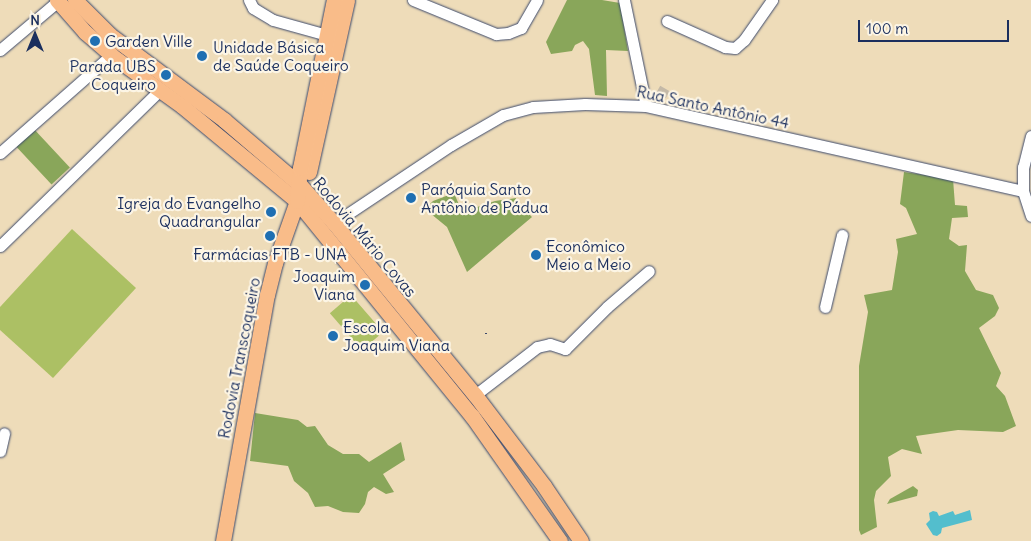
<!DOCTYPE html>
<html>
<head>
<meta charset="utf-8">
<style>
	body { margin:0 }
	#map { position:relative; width:1031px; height:541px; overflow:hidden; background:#eedcb9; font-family:Delius,sans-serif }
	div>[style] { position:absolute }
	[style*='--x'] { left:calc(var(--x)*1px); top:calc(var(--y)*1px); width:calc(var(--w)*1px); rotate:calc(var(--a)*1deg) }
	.green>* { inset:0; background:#acc064; transform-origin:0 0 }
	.forest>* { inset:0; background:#89a65a; transform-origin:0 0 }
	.water>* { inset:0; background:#53becd }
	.minor-tunnel>* { height:11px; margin-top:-5.5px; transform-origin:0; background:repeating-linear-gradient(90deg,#c4b9a7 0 11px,transparent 0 16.5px) }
	.path>* { height:2px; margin-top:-1px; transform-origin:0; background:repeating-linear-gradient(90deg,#3b496c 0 1px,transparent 0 5px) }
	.roads { filter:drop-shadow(0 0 1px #3b496c) drop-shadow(0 0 1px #3b496c) }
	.minor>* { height:11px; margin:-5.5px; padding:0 5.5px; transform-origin:5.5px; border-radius:5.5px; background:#fff }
	.major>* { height:15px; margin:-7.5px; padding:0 7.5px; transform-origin:7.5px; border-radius:7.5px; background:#f9bc89 }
	.dots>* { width:14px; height:14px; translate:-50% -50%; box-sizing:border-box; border:2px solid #fcf5e5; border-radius:50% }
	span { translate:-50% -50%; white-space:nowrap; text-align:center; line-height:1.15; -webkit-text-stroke:4.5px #fcf5e5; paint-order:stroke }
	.poi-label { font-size:16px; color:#1b2f5e }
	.left { translate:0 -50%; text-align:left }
	.right { translate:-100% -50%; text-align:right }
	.street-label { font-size:16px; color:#1b2f5e }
	.north { position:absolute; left:10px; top:10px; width:50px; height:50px; -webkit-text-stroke:4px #fcf5e5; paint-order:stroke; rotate:0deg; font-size:14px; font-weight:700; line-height:20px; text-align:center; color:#1b2f5e }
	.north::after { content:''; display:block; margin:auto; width:18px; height:22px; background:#1b2f5e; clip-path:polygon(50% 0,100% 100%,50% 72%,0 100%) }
	.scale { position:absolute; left:858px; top:20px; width:151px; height:22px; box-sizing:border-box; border:2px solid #1b2f5e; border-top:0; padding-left:6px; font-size:15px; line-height:18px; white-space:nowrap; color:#1b2f5e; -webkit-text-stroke:4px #fcf5e5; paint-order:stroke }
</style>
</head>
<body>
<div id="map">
	<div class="green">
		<div style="clip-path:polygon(72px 229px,136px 288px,53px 378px,0 330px,0 307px)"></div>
		<div style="left:351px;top:295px;width:49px;height:28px;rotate:49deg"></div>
	</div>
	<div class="forest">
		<div style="clip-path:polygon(567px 0,602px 0,620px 3px,628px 51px,606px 50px,607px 96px,595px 95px,589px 49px,583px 41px,575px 45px,572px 51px,551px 54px,546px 42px)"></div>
		<div style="left:33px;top:128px;width:54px;height:25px;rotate:47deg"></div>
		<div style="clip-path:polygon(904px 172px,953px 179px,955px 205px,967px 206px,968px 217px,952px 218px,949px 239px,959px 246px,967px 245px,965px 271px,976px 290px,993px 295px,999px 308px,995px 316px,979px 328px,1001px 373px,996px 386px,1005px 396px,1016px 426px,1003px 432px,958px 430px,916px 436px,922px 454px,902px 449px,888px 457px,891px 476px,876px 491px,874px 500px,877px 527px,861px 535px,859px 530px,859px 366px,868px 312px,864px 295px,892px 290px,898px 252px,896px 239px,917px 234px,906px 208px,900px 204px)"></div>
		<div style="clip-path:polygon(454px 193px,460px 207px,471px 209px,495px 201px,516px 198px,515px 209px,529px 214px,532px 217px,467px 272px,447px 227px,425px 209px,433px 201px)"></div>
		<div style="clip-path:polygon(255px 413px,298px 420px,307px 427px,315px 426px,328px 445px,343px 454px,359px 454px,369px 462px,401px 442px,405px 460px,383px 474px,394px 492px,386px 494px,374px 487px,368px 492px,365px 504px,359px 513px,343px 512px,328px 506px,315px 507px,308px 493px,294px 481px,288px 466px,250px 461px)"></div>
		<div style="clip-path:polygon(913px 486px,918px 490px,917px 496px,887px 504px,890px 499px)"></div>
	</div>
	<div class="water">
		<div style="clip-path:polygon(970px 510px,972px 520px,942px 528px,941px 533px,937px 536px,933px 535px,926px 524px,930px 520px,929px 513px,933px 511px,937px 512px,939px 516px,953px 511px,955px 515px)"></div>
	</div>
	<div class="minor-tunnel">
		<div style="--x:661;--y:95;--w:8;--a:-60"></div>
		<div style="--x:675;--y:103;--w:7;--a:-74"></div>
	</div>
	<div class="path">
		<div style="--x:486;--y:334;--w:3;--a:-90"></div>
	</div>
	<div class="roads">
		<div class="minor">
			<div style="--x:249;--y:0;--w:9;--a:63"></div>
			<div style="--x:253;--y:8;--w:23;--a:31"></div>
			<div style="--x:273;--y:20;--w:56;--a:15.5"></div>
			<div style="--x:413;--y:0;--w:90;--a:22.3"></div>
			<div style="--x:496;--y:34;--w:12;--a:-5"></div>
			<div style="--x:508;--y:33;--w:14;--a:-21"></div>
			<div style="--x:521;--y:28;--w:32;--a:-60"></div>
			<div style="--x:624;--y:0;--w:108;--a:78.3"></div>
			<div style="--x:667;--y:21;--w:64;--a:24.1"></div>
			<div style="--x:725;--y:47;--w:10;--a:6"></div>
			<div style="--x:735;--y:48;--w:12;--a:-42"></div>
			<div style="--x:744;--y:40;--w:49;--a:-55"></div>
			<div style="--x:0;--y:50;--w:76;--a:-40.2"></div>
			<div style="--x:1031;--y:136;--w:32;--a:104"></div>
			<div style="--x:1023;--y:167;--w:24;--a:90"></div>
			<div style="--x:1023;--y:191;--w:26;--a:72"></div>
			<div style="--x:0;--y:153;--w:148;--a:-41.4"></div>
			<div style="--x:334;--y:223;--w:141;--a:-33.7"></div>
			<div style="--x:451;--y:145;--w:60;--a:-30"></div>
			<div style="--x:503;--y:115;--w:31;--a:-15"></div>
			<div style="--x:533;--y:107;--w:52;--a:-3.3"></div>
			<div style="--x:585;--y:104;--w:61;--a:1.9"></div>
			<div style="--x:646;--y:106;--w:386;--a:12.7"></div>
			<div style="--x:0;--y:246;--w:223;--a:-44.3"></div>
			<div style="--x:825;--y:307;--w:74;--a:-76.7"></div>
			<div style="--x:475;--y:395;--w:78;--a:-37.7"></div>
			<div style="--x:537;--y:347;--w:13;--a:-13"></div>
			<div style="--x:550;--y:344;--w:16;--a:18"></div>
			<div style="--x:565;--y:349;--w:59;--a:-45"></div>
			<div style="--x:607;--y:307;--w:55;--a:-40.6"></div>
			<div style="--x:0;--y:451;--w:18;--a:-77"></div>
		</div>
		<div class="major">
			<div style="--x:57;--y:0;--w:43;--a:48.8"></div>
			<div style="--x:85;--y:32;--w:35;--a:41"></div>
			<div style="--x:111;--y:55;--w:87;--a:35.7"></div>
			<div style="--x:182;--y:106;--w:149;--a:39.6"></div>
			<div style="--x:297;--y:201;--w:277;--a:50.9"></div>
			<div style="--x:472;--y:416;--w:153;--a:54.9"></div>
			<div style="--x:75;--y:0;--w:49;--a:45"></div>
			<div style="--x:110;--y:35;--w:142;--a:36.7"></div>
			<div style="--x:224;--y:120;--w:100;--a:40.5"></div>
			<div style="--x:300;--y:185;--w:51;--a:48.2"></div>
			<div style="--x:334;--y:223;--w:222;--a:50.7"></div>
			<div style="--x:475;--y:395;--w:114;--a:52.8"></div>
			<div style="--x:544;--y:486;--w:66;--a:56.1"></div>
			<div style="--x:309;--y:172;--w:176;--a:-77.5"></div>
			<div style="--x:223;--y:541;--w:250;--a:-79.9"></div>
			<div style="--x:267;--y:295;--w:33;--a:-76"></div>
			<div style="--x:275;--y:263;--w:66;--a:-70.5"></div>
			<div style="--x:297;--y:201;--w:33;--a:-85"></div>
			<div style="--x:300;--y:168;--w:171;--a:-78.6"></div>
		</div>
	</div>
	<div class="dots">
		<div style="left:95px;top:41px;background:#1f6fb2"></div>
		<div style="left:202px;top:56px;background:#1f6fb2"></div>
		<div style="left:166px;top:75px;background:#1f6fb2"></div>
		<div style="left:411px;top:198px;background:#1f6fb2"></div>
		<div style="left:271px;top:212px;background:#1f6fb2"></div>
		<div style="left:270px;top:236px;background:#1f6fb2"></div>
		<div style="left:536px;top:255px;background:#1f6fb2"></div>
		<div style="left:365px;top:285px;background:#1f6fb2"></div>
		<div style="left:333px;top:336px;background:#1f6fb2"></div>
	</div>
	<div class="poi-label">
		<span class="left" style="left:105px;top:41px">Garden Ville</span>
		<span class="left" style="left:213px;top:56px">Unidade Básica<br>de Saúde Coqueiro</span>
		<span class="right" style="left:156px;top:75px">Parada UBS<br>Coqueiro</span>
		<span class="left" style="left:421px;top:198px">Paróquia Santo<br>Antônio de Pádua</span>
		<span class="right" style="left:261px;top:212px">Igreja do Evangelho<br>Quadrangular</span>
		<span class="left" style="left:546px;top:255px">Econômico<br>Meio a Meio</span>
		<span style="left:270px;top:254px">Farmácias FTB - UNA</span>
		<span class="right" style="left:355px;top:285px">Joaquim<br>Viana</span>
		<span class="left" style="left:343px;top:336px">Escola<br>Joaquim Viana</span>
	</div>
	<div class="street-label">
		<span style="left:713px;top:107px;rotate:12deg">Rua Santo Antônio 44</span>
		<span style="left:365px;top:237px;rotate:50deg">Rodovia Mário Covas</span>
		<span style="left:239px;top:358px;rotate:-79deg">Rodovia Transcoqueiro</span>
	</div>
	<div class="north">N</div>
	<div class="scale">100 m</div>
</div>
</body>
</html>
